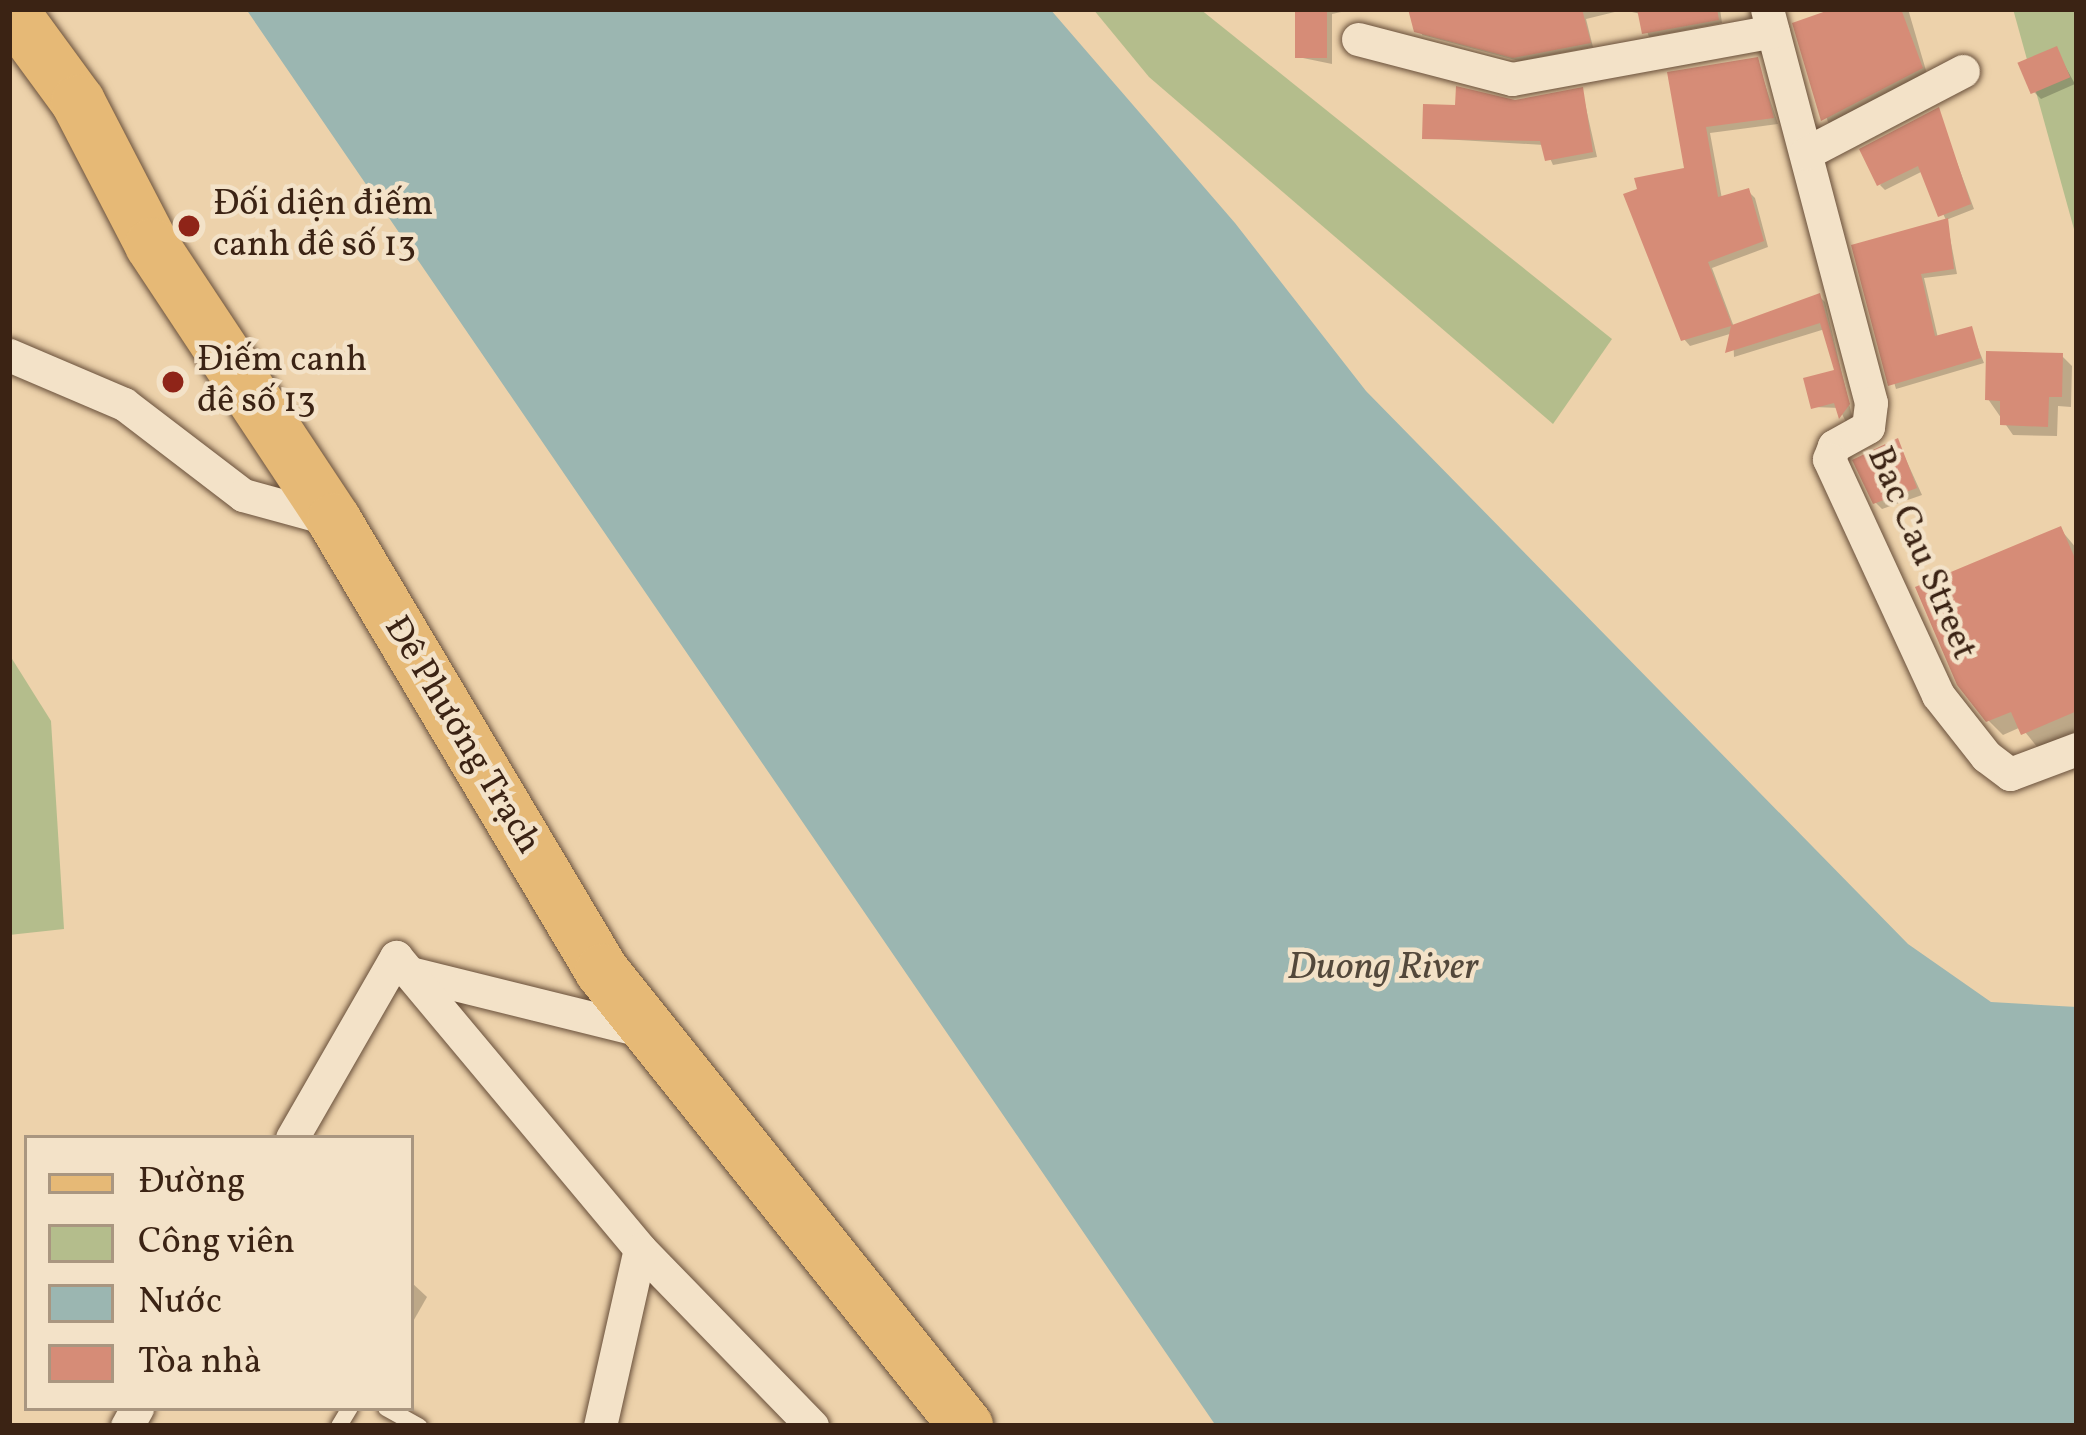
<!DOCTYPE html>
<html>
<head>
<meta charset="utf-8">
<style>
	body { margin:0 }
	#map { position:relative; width:2086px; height:1435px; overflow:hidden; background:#edd2ab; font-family:Vollkorn,serif }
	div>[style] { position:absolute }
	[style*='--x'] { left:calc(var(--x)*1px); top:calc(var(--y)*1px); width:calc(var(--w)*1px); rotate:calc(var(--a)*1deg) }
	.green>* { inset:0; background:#b4bd8c }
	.water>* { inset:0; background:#9bb6b1 }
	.shadow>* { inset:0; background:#0003 }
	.building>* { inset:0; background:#d68c77; transform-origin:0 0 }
	.roads { filter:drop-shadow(0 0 3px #684f3a) drop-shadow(0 0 3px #684f3a) }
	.lane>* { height:16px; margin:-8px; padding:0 8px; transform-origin:8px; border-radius:8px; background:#f3e2c8 }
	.street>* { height:33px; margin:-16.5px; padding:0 16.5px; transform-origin:16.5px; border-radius:16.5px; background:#f3e2c8 }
	.primary>* { height:54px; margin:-27px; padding:0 27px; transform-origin:27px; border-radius:27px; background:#e6b976 }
	.dots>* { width:33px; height:33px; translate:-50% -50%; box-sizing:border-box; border:6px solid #f3e2c8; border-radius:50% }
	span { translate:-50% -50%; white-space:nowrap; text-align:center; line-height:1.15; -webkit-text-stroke:9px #f3e2c8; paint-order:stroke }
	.poi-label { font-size:36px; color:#3b2314 }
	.left { translate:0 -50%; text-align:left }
	.street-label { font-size:36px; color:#3b2314 }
	.water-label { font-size:39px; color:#53483b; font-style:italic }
	.frame { position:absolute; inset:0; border:12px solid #3b2314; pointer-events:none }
	.legend { position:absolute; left:24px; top:1135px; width:390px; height:276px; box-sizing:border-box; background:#f3e2c8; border:3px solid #a99680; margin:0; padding:15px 21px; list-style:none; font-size:36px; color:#3b2314 }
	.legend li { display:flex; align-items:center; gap:24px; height:60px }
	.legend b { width:60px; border:3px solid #a99680 }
</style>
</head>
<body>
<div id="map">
	<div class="green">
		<div style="clip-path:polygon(1093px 9px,1200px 9px,1612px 339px,1553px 424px,1149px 77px)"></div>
		<div style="clip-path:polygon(2013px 9px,2077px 9px,2077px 240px)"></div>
		<div style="clip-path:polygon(9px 654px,51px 721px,64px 929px,9px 935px)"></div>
	</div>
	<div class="water">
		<div style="clip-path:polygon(246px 9px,1050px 9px,1235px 223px,1366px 391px,1908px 944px,1991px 1002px,2077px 1007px,2077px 1426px,1216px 1426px)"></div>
	</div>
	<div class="shadow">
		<div style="clip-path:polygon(1296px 9px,1355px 9px,1332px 14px,1332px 64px,1298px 57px)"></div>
		<div style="clip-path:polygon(1426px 9px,1720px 9px,1722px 23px,1649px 37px,1641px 14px,1623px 10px,1586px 19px,1593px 47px,1519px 61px,1422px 35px)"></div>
		<div style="clip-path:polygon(1832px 9px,1908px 9px,1927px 74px,1829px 125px,1796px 24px)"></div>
		<div style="clip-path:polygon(2056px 50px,2075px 84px,2041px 99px,2034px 92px)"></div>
		<div style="clip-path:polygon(1757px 60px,1778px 124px,1710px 133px,1722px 199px,1748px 191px,1755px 198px,1768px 247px,1712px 268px,1734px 327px,1819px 296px,1825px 302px,1853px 420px,1847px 424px,1839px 408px,1814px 407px,1838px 372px,1825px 329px,1734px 357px,1733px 333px,1690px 346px,1684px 339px,1688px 171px,1670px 74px)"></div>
		<div style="clip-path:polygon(1582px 90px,1597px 157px,1553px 165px,1544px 145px,1425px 138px)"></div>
		<div style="clip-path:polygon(1938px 111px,1974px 209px,1946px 220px,1923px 171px,1885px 190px,1880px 185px)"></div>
		<div style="clip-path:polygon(1947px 222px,1957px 274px,1924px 278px,1938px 338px,1971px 330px,1984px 363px,1896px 389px,1855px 247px)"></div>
		<div style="clip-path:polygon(2062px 356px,2072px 366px,2071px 407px,2058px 406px,2057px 436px,2013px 435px,1988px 399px)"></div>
		<div style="clip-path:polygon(1898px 442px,1922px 495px,1882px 509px,1875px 502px)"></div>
		<div style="clip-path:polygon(2061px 530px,2077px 549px,2077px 731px,2038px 748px,2021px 727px,2003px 735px,1988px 720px)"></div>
		<div style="clip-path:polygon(411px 1282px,427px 1297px,411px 1325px)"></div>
	</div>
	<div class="building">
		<div style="left:1295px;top:9px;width:32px;height:49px"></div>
		<div style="clip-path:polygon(1408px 9px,1582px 9px,1591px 43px,1513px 58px,1414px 32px)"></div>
		<div style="clip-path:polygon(1637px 9px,1717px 9px,1719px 20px,1642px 34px)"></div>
		<div style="clip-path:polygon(1832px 9px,1901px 9px,1923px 68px,1821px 121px,1792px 23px)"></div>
		<div style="left:2057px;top:46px;width:34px;height:43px;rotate:67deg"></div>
		<div style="clip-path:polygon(1758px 57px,1774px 118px,1706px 127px,1718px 197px,1749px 188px,1764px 241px,1708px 262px,1732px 325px,1820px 293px,1850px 404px,1839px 419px,1834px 403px,1811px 409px,1803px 378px,1834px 370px,1820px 323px,1725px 353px,1731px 326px,1681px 341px,1623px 194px,1637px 189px,1634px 178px,1684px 168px,1667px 72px)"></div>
		<div style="clip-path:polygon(1456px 86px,1515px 100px,1583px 87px,1593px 152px,1545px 161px,1540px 141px,1422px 139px,1423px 104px,1455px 105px)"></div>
		<div style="clip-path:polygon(1939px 107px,1971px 204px,1938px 217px,1918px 166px,1877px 186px,1859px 149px)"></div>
		<div style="clip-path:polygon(1948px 218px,1954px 269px,1921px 274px,1935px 336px,1972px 326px,1981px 358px,1888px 386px,1851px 245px)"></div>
		<div style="clip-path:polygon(1986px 351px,2063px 353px,2062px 397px,2049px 397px,2048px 427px,2000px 425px,2000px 401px,1985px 400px)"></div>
		<div style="clip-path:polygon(1898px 438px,1917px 488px,1873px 504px,1852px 460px)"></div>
		<div style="clip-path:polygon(2061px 526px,2077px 563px,2077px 711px,2021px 735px,2011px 712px,1986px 722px,1957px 685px,1915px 587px)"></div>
	</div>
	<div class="roads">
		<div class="lane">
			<div style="--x:386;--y:1408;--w:38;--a:29"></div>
			<div style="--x:339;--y:1426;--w:21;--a:-59"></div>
		</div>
		<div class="street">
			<div style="--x:1767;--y:9;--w:407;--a:75.2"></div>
			<div style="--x:1871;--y:403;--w:24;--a:97"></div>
			<div style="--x:1868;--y:427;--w:39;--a:151"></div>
			<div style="--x:1834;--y:446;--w:14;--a:111"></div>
			<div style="--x:1829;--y:459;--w:260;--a:65.2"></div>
			<div style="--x:1938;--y:695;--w:78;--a:51.8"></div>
			<div style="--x:1986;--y:756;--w:30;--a:37"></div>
			<div style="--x:2010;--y:774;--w:72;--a:-20.5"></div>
			<div style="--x:1358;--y:39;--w:159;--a:14.6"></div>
			<div style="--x:1512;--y:79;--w:265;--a:-10.4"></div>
			<div style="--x:1806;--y:153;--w:177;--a:-27.6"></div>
			<div style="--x:9;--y:355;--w:125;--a:23.1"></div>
			<div style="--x:124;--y:404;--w:150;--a:37.4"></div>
			<div style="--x:243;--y:495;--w:94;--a:15.4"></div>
			<div style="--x:410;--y:973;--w:246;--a:13.9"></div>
			<div style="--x:292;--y:1138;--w:209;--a:-60.1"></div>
			<div style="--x:396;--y:957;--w:381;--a:50.1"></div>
			<div style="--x:640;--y:1249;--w:247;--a:45.8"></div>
			<div style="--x:127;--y:1426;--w:21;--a:-61"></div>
			<div style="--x:600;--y:1426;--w:181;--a:-77.3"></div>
		</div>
		<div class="primary">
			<div style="--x:10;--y:9;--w:115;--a:53.8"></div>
			<div style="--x:78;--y:102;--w:161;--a:62.6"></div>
			<div style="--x:152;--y:245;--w:330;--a:56.5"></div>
			<div style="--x:334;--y:520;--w:525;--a:59.28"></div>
			<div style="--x:602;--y:971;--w:583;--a:51.34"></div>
		</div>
	</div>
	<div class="dots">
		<div style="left:189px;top:226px;background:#8f2418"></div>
		<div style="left:173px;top:382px;background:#8f2418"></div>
	</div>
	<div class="poi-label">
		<span class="left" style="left:213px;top:226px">Đối diện điếm<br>canh đê số 13</span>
		<span class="left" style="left:197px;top:382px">Điếm canh<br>đê số 13</span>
	</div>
	<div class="street-label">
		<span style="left:1920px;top:554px;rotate:67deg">Bac Cau Street</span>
		<span style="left:461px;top:736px;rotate:59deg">Đê Phương Trạch</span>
	</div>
	<div class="water-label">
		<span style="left:1383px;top:968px">Duong River</span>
	</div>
	<div class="frame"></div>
	<ul class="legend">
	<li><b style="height:15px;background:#e6b976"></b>Đường</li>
	<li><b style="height:33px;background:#b4bd8c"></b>Công viên</li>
	<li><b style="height:33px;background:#9bb6b1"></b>Nước</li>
	<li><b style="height:33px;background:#d68c77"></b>Tòa nhà</li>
	</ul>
</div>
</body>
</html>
